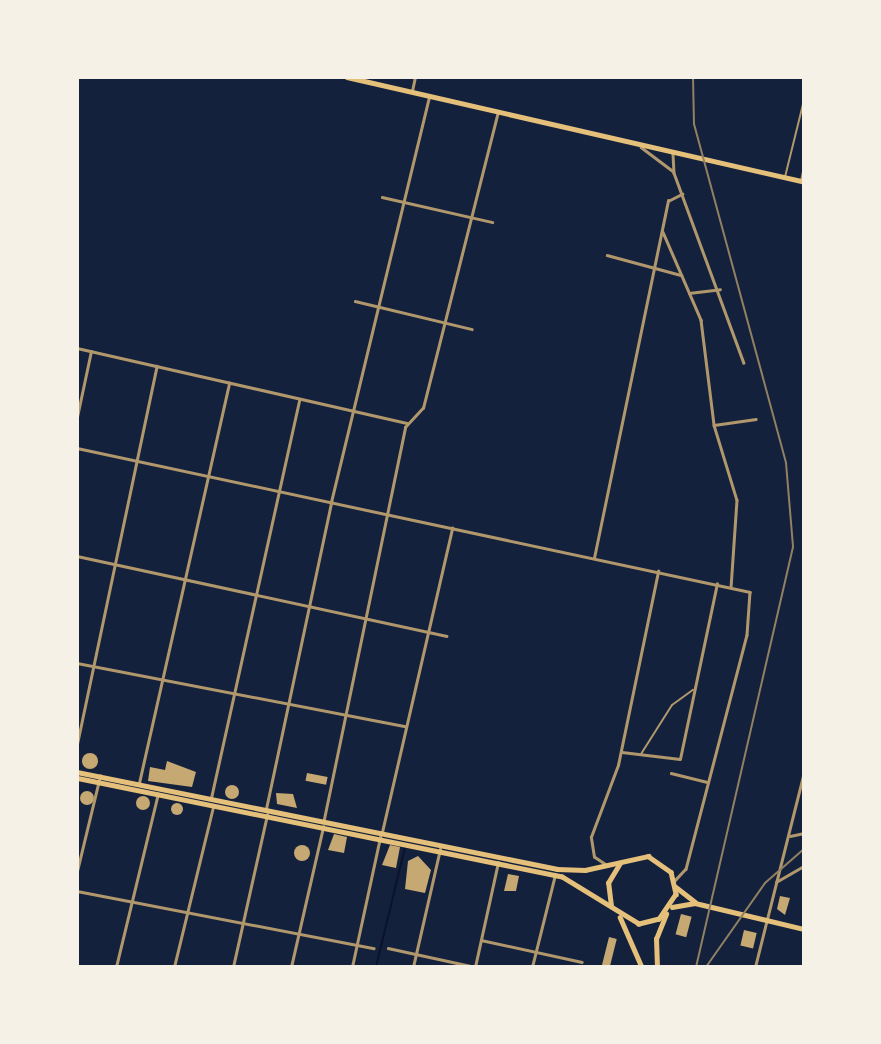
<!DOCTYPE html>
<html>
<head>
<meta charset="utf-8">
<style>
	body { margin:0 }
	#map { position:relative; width:881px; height:1044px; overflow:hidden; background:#14213d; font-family:"DejaVu Sans",sans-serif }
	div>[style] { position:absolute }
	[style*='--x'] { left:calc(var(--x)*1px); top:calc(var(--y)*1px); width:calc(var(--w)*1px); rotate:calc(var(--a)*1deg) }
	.stream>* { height:2px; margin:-1px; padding:0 1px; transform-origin:1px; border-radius:1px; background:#0b132b }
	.building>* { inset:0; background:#c6a872; transform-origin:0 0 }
	.round { border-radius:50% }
	.service>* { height:2px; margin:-1px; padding:0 1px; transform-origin:1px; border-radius:1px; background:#b1986c }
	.minor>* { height:2.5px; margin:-1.25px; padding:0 1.25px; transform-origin:1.25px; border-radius:1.25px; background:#b1986c }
	.secondary>* { height:4.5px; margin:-2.25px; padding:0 2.25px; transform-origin:2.25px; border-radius:2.25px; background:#e5c07b }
	.primary>* { height:4.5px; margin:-2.25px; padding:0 2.25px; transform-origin:2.25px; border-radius:2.25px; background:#e5c07b }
	.rail>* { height:2px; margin:-1px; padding:0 1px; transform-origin:1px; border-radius:1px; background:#918062 }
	span { translate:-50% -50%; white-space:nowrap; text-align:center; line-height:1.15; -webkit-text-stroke:5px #f6f1e7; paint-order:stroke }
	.frame { position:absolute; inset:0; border:79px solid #f6f1e7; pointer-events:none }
</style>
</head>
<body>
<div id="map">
	<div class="stream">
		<div style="--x:376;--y:967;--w:123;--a:-76.4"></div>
	</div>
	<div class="building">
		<div class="round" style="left:82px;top:753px;width:16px;height:16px"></div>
		<div style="clip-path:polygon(167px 761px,196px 772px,192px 787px,148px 781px,150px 767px,165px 770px)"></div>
		<div style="left:307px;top:773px;width:21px;height:8px;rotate:11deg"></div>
		<div class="round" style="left:225px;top:785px;width:14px;height:14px"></div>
		<div class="round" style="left:80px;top:791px;width:14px;height:14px"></div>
		<div style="clip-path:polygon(276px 793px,293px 794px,297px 808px,277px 804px)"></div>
		<div class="round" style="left:136px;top:796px;width:14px;height:14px"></div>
		<div class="round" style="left:171px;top:803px;width:12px;height:12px"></div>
		<div style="clip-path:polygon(334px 834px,347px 837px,344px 853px,328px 850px)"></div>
		<div style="clip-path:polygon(390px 845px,400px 847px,396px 868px,382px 865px)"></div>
		<div class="round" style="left:294px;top:845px;width:16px;height:16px"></div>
		<div style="clip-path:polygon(418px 856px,431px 870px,425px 893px,405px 889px,408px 861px)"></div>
		<div style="clip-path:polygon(508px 874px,519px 876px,516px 891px,504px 891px)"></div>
		<div style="clip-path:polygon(780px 896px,790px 898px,785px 915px,777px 909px)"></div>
		<div style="left:681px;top:914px;width:11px;height:21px;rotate:15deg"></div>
		<div style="left:744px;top:930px;width:13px;height:16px;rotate:13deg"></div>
		<div style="left:609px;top:937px;width:8px;height:31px;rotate:14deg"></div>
	</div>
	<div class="service">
		<div style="--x:785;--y:177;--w:79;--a:-76.1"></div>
		<div style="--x:801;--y:181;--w:14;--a:-78"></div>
		<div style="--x:641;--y:754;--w:58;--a:-57.7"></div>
		<div style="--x:672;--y:705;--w:26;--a:-36"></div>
	</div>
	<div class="minor">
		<div style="--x:412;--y:91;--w:14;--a:-78"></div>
		<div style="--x:641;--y:147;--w:39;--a:37"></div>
		<div style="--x:673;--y:154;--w:19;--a:87"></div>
		<div style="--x:674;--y:173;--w:202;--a:69.8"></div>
		<div style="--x:382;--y:197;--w:113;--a:12.8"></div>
		<div style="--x:663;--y:232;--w:96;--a:66.6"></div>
		<div style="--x:701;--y:320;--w:106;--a:82.9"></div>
		<div style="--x:714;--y:425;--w:78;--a:73"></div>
		<div style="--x:737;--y:500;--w:87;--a:93.9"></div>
		<div style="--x:607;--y:255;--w:77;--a:15.1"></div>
		<div style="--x:689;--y:293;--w:31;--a:-7"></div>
		<div style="--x:355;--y:301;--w:120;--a:13.5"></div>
		<div style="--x:77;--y:348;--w:339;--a:12.8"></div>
		<div style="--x:77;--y:417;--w:67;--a:-78"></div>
		<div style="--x:714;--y:425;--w:42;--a:-8.1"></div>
		<div style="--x:77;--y:448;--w:688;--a:12.08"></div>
		<div style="--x:750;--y:592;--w:43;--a:94"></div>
		<div style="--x:747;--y:635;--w:242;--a:104.6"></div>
		<div style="--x:686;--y:869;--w:16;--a:133"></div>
		<div style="--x:77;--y:556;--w:378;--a:12.2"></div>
		<div style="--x:594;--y:558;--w:365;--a:-78.3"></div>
		<div style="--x:668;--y:201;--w:16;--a:-27"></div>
		<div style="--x:77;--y:663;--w:334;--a:10.9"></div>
		<div style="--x:77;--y:744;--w:386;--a:-78.1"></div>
		<div style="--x:622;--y:752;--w:58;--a:6.9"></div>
		<div style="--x:680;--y:759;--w:179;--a:-78.1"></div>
		<div style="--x:671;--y:773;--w:38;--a:14"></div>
		<div style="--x:139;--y:783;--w:410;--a:-77.3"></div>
		<div style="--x:211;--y:798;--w:408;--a:-77.5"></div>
		<div style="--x:266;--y:809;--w:314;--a:-78"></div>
		<div style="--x:331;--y:502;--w:418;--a:-76.4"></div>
		<div style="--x:324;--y:819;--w:400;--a:-78.3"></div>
		<div style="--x:405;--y:427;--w:26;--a:-47"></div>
		<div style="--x:423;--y:408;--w:305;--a:-75.8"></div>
		<div style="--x:382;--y:832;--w:312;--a:-77"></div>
		<div style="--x:790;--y:836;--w:14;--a:-12"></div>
		<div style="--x:606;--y:865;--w:14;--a:-146"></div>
		<div style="--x:594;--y:857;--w:20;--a:-99"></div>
		<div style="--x:591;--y:837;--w:77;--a:-69.4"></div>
		<div style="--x:618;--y:765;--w:198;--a:-78.3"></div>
		<div style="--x:77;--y:871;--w:98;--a:-76.4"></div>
		<div style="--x:776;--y:882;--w:32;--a:-30"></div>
		<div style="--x:77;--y:891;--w:302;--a:10.9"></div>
		<div style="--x:481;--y:940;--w:103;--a:12.3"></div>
		<div style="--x:388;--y:948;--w:89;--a:12.3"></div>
		<div style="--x:116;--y:967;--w:178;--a:-76.4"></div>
		<div style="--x:174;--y:967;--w:165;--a:-76.3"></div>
		<div style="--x:233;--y:967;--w:156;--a:-77.4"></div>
		<div style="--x:291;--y:967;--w:144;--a:-77.1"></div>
		<div style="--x:352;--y:967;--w:133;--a:-77.8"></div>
		<div style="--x:413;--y:967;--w:121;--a:-77.1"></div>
		<div style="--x:475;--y:967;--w:107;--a:-77.6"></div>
		<div style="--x:532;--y:967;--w:95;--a:-76"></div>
		<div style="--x:755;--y:967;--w:201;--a:-75.9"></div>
	</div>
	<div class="secondary">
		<div style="--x:347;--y:77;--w:469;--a:12.9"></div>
	</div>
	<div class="primary">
		<div style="--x:77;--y:772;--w:490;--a:11.4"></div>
		<div style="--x:557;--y:869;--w:28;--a:2"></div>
		<div style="--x:585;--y:870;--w:65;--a:-12.5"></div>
		<div style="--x:648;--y:856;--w:28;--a:35"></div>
		<div style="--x:671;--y:872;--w:23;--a:77"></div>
		<div style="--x:676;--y:894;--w:30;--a:124"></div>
		<div style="--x:659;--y:919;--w:21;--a:166"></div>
		<div style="--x:639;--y:924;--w:90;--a:-148.6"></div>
		<div style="--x:562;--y:877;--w:495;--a:-168.5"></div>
		<div style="--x:676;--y:887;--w:24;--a:38"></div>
		<div style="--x:611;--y:906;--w:23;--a:-97"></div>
		<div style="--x:608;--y:883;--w:23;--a:-59"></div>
		<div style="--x:672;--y:907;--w:23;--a:-10"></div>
		<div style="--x:695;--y:903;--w:112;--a:13.4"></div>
		<div style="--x:620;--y:917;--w:55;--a:66.3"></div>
		<div style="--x:657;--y:967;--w:28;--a:-92"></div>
		<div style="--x:656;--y:939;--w:27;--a:-68"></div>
	</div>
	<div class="rail">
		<div style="--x:693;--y:77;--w:47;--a:88.8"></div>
		<div style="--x:694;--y:124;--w:351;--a:74.8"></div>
		<div style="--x:786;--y:463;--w:84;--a:85.2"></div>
		<div style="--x:793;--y:547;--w:431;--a:103"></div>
		<div style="--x:706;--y:967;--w:103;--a:-54.9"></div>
		<div style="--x:765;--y:883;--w:52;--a:-41.1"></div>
	</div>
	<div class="frame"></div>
</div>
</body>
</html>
